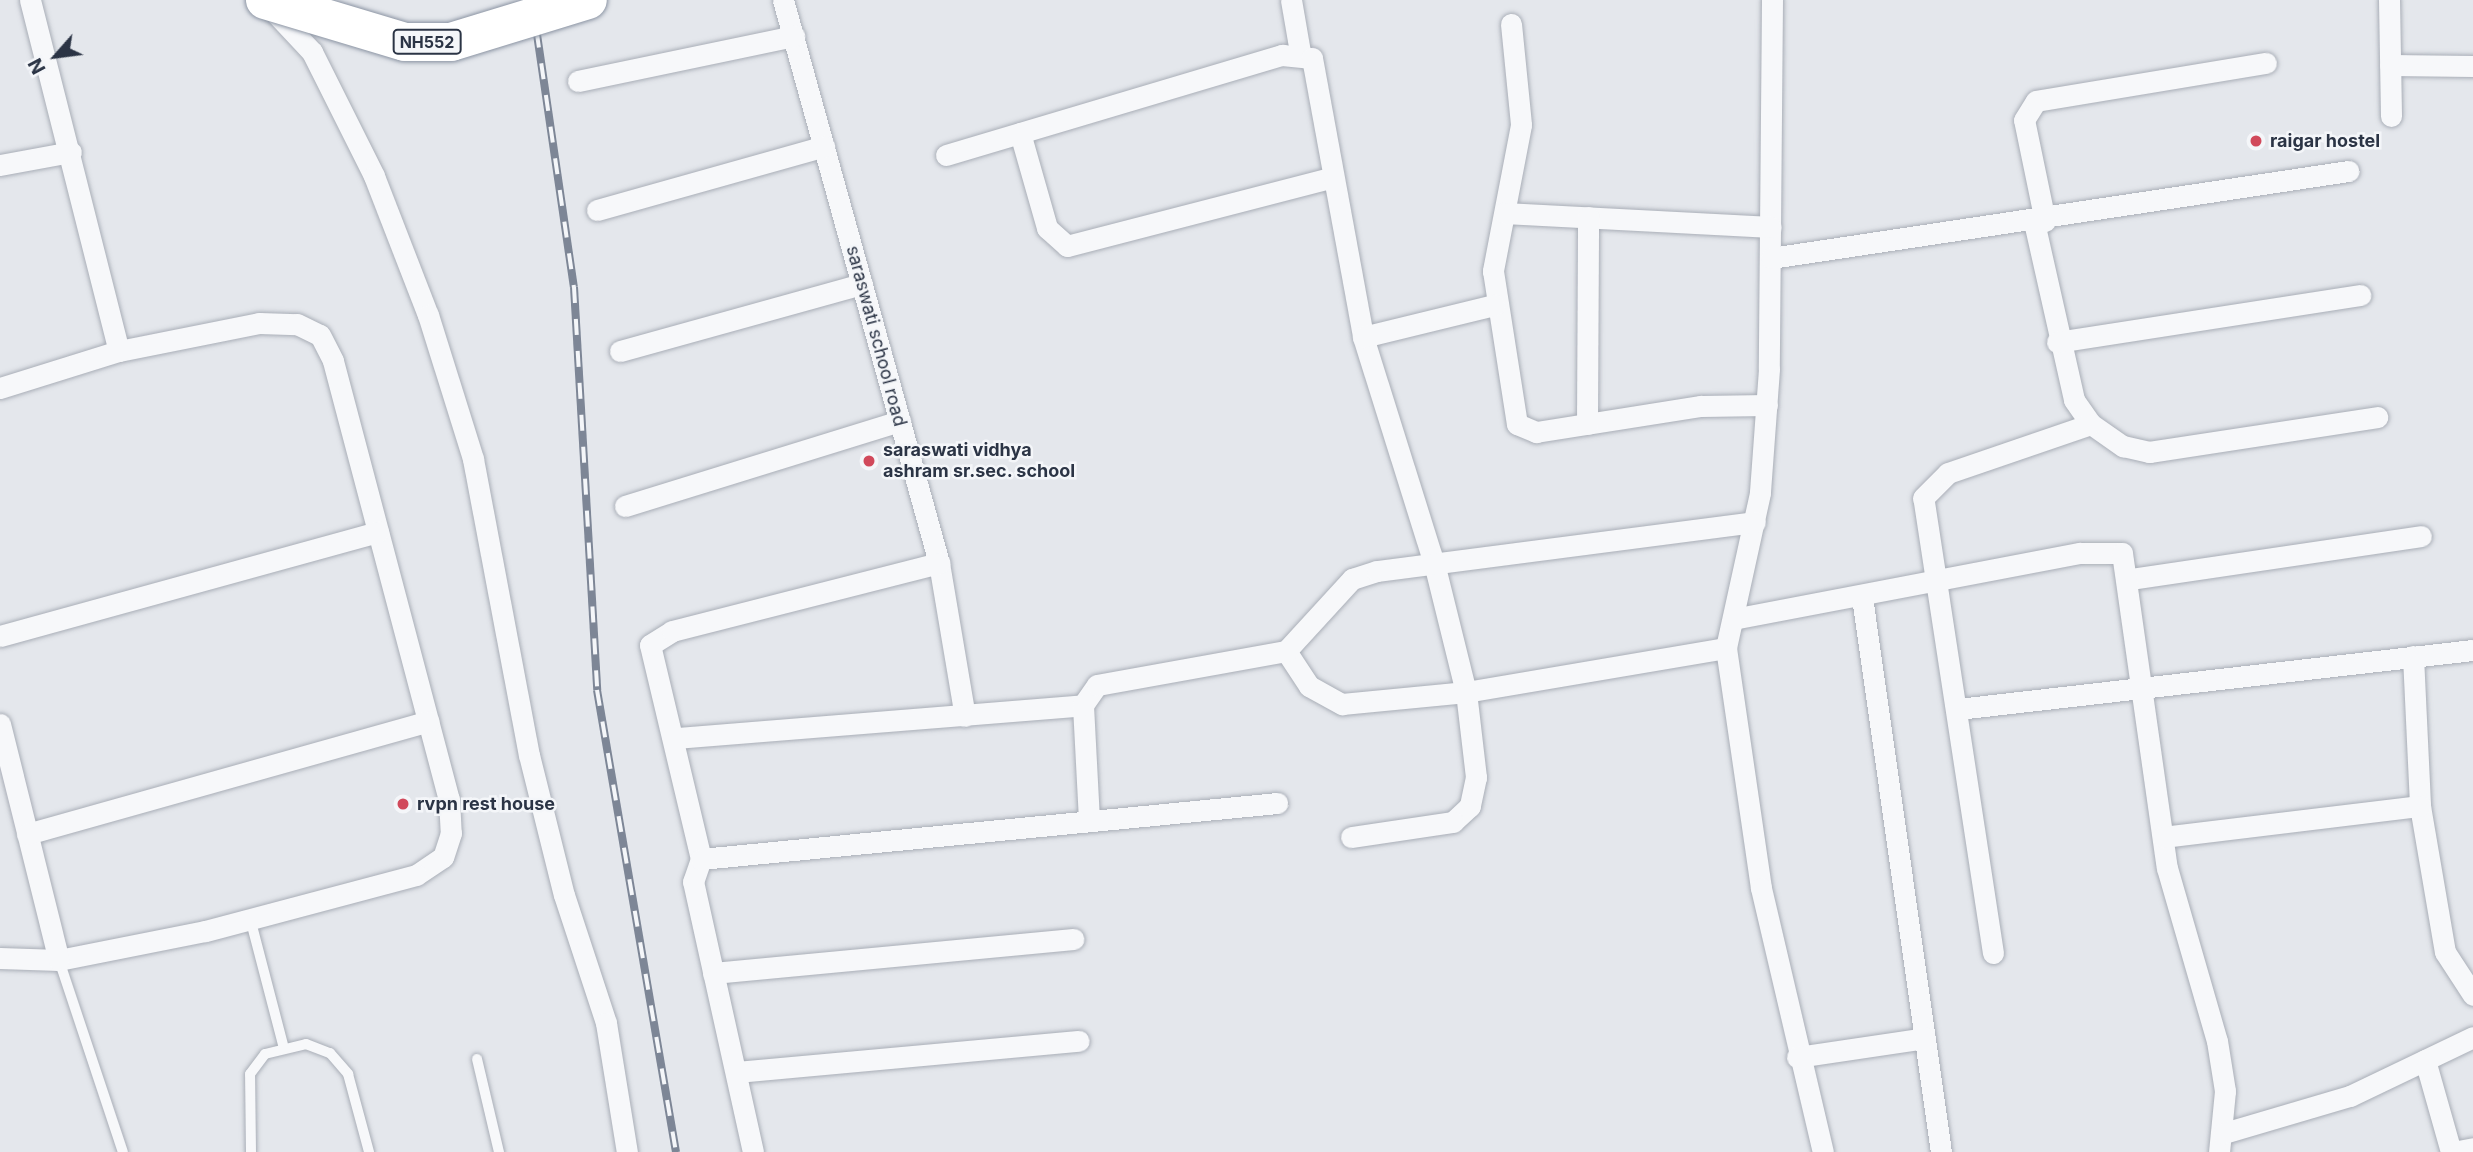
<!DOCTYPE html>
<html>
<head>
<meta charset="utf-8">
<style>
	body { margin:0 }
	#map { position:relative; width:2473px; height:1152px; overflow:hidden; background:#e4e7ec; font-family:Inter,sans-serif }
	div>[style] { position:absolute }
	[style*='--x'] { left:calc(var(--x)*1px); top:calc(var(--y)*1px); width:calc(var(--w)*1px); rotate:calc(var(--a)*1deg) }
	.roads { filter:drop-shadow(0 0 2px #a9aeb7) drop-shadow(0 0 2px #a9aeb7) }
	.lane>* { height:10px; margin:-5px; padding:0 5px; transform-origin:5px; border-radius:5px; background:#f7f8fa }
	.street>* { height:21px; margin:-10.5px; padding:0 10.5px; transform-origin:10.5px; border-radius:10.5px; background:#f7f8fa }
	.rail>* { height:8px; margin-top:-4px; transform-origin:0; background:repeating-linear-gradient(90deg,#f4f6f9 0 16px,#7d8696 0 32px); box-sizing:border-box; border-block:2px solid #7d8696 }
	.bridges { filter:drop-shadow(0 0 2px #8b94a3) drop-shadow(0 0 2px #8b94a3) }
	.highway-bridge>* { height:38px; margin:-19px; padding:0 19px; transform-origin:19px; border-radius:19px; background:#fff }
	.dots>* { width:19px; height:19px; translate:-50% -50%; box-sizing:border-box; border:4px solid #f4f6f9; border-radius:50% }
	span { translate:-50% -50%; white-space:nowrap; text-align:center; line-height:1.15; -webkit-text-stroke:5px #f4f6f9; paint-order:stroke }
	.shield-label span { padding:2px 5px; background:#f4f6f9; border:2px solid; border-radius:5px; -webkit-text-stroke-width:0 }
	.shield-label { font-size:16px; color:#2b3445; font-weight:700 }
	.poi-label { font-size:18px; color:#2b3445; font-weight:700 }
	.left { translate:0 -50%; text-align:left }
	.street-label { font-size:18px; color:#2b3445 }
	.north { position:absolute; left:21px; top:21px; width:70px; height:70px; -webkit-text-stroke:5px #f4f6f9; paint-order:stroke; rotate:242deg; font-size:19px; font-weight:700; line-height:28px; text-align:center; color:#2b3445 }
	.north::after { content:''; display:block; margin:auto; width:24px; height:32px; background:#2b3445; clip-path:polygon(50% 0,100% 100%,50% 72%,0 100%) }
</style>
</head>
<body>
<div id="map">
	<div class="roads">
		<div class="lane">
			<div style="--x:250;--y:918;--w:131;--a:75.4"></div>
			<div style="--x:59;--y:960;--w:202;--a:71.6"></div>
			<div style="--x:477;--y:1059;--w:96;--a:76.7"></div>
			<div style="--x:251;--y:1152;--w:78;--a:-90.7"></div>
			<div style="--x:250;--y:1074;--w:25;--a:-53"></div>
			<div style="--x:265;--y:1054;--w:42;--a:-13.7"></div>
			<div style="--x:306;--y:1044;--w:26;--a:21"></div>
			<div style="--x:330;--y:1053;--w:28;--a:49"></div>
			<div style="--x:348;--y:1074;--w:81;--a:74.9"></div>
		</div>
		<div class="street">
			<div style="--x:30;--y:0;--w:362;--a:75.8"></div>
			<div style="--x:783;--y:0;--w:584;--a:74.51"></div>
			<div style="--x:939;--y:563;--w:155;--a:80.4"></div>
			<div style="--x:1291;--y:0;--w:53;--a:80.2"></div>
			<div style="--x:1772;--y:0;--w:369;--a:90.5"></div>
			<div style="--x:1769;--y:369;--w:124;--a:94.2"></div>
			<div style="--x:1760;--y:493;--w:159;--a:102.4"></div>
			<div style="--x:1726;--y:648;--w:243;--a:81.7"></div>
			<div style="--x:1761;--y:888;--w:271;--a:76.8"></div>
			<div style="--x:2389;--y:0;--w:116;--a:89"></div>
			<div style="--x:269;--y:6;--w:63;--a:46.9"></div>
			<div style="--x:312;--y:52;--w:139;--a:63.4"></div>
			<div style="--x:374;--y:176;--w:149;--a:68.8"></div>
			<div style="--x:428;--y:315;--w:151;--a:72.6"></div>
			<div style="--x:473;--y:459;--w:301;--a:79.3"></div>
			<div style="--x:529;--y:755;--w:144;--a:76"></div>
			<div style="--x:564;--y:895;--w:135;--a:71.8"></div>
			<div style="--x:606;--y:1023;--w:131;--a:80.8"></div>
			<div style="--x:1511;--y:24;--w:101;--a:84.3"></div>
			<div style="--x:1521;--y:125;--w:149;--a:100.9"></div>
			<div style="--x:1493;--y:271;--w:155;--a:81.1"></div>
			<div style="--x:1517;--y:424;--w:21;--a:23"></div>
			<div style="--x:1536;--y:432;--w:167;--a:-9"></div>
			<div style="--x:1701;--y:406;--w:66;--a:-0.9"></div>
			<div style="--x:2390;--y:65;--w:83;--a:0.7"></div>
			<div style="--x:578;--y:81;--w:221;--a:-11.8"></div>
			<div style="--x:1020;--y:133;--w:99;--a:74.1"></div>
			<div style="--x:1047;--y:228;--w:27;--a:42"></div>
			<div style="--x:1067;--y:246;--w:275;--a:-14.5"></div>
			<div style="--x:946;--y:155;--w:351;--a:-16.6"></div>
			<div style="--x:1282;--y:55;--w:30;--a:6"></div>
			<div style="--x:1312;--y:58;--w:284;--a:79.6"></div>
			<div style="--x:1363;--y:337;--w:237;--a:72.6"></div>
			<div style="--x:1434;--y:563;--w:133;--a:76.1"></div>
			<div style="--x:1466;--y:692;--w:86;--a:83.3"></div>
			<div style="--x:1476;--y:777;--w:30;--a:102"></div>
			<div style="--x:1470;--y:806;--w:23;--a:137"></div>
			<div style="--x:1453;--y:822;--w:103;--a:171.6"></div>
			<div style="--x:0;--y:165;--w:72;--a:-10.4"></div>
			<div style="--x:597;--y:210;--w:236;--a:-15.7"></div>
			<div style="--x:1505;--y:213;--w:266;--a:3"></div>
			<div style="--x:2045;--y:221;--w:103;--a:-101.7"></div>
			<div style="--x:2024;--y:120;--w:22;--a:-58"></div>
			<div style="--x:2036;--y:101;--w:233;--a:-9.4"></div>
			<div style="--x:2034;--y:222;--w:182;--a:77.3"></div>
			<div style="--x:2074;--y:400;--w:29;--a:55"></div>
			<div style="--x:2091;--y:424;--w:39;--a:35"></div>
			<div style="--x:2123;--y:446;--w:27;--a:13"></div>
			<div style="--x:2149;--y:452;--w:231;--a:-8.7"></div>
			<div style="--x:1771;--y:258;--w:584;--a:-8.57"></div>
			<div style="--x:1363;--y:337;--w:135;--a:-13.7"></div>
			<div style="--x:2057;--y:342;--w:307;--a:-8.8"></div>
			<div style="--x:620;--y:351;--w:251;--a:-15.5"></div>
			<div style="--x:0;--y:388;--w:125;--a:-17.3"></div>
			<div style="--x:119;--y:351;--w:143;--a:-11.3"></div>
			<div style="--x:259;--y:323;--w:38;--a:2"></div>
			<div style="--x:297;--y:324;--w:25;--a:26"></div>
			<div style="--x:320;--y:335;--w:29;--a:63"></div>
			<div style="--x:333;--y:361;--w:453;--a:75.2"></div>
			<div style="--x:449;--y:799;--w:34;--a:87"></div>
			<div style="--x:451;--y:833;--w:25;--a:108"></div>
			<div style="--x:443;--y:857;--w:32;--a:146"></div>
			<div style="--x:416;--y:875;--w:218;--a:165.1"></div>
			<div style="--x:205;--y:931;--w:149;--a:168.8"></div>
			<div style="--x:59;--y:960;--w:59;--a:-178.1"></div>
			<div style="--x:1587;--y:424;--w:207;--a:-89.7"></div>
			<div style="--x:625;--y:506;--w:288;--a:-17.2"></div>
			<div style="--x:2130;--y:579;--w:294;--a:-8.4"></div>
			<div style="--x:1862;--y:597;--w:561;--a:81.9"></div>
			<div style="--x:1733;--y:619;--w:353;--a:-10.8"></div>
			<div style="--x:2080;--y:553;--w:42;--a:0"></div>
			<div style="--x:2122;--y:553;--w:318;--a:81.9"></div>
			<div style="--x:2167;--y:868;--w:180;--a:73.9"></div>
			<div style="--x:2217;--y:1041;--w:51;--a:80.9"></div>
			<div style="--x:2225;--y:1091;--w:61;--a:95.6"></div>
			<div style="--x:0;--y:636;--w:392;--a:-15.4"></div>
			<div style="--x:1286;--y:651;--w:42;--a:56.7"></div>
			<div style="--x:1309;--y:686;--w:38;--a:29"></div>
			<div style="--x:1342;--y:704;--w:125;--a:-5.5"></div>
			<div style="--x:1466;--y:692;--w:264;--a:-9.6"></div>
			<div style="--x:2413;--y:656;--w:150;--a:87.3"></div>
			<div style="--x:2420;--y:806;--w:148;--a:80.3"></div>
			<div style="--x:2445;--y:952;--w:51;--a:56.9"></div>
			<div style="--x:1958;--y:709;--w:518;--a:-6.54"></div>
			<div style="--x:0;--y:724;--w:243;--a:76"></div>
			<div style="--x:676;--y:738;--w:408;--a:-4.6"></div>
			<div style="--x:1089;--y:820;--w:115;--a:-93"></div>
			<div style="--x:1083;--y:705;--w:24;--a:-55"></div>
			<div style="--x:1097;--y:685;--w:192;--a:-10.2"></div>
			<div style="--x:1286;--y:651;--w:98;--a:-47.5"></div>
			<div style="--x:1352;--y:579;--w:26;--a:-18"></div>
			<div style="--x:1377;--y:571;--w:381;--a:-7.4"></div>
			<div style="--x:27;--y:834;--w:417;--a:-15.7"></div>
			<div style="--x:2163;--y:837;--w:259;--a:-6.9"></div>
			<div style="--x:701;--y:859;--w:220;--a:-103.4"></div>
			<div style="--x:650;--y:645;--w:26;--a:-32"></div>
			<div style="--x:672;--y:631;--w:276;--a:-14.3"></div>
			<div style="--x:1993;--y:953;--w:460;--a:-98.7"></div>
			<div style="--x:1923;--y:498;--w:35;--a:-45"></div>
			<div style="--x:1948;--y:473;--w:151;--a:-18.9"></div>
			<div style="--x:713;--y:973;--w:362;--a:-5.4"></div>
			<div style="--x:1797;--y:1057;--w:129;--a:-8.4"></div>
			<div style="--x:2425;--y:1060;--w:96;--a:74.2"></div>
			<div style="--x:736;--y:1072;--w:344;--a:-5.2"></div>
			<div style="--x:2224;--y:1133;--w:131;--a:-16.4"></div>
			<div style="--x:2350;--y:1096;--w:136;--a:-25.6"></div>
			<div style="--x:753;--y:1152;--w:277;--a:-102.5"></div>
			<div style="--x:693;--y:882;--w:24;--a:-71"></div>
			<div style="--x:701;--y:859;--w:579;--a:-5.55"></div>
			<div style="--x:2453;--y:1152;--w:20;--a:-11"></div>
		</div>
	</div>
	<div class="rail">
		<div style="--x:532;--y:0;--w:290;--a:81.7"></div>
		<div style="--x:574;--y:287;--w:404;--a:86.7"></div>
		<div style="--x:597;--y:690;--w:469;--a:80.3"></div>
	</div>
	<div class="bridges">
		<div class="highway-bridge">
			<div style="--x:265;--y:0;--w:146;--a:16.7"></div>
			<div style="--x:405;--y:42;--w:46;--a:0"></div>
			<div style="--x:451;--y:42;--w:143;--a:-17"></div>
		</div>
	</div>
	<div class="dots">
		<div style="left:2256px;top:141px;background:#d1495b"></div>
		<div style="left:869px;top:461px;background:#d1495b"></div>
		<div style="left:403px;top:804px;background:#d1495b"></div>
	</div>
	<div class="shield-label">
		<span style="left:427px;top:42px">NH552</span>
	</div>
	<div class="poi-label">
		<span class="left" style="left:2270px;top:141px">raigar hostel</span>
		<span class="left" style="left:883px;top:461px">saraswati vidhya<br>ashram sr.sec. school</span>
		<span class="left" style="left:417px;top:804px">rvpn rest house</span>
	</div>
	<div class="street-label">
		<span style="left:876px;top:336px;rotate:75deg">saraswati school road</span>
	</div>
	<div class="north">N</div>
</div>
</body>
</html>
